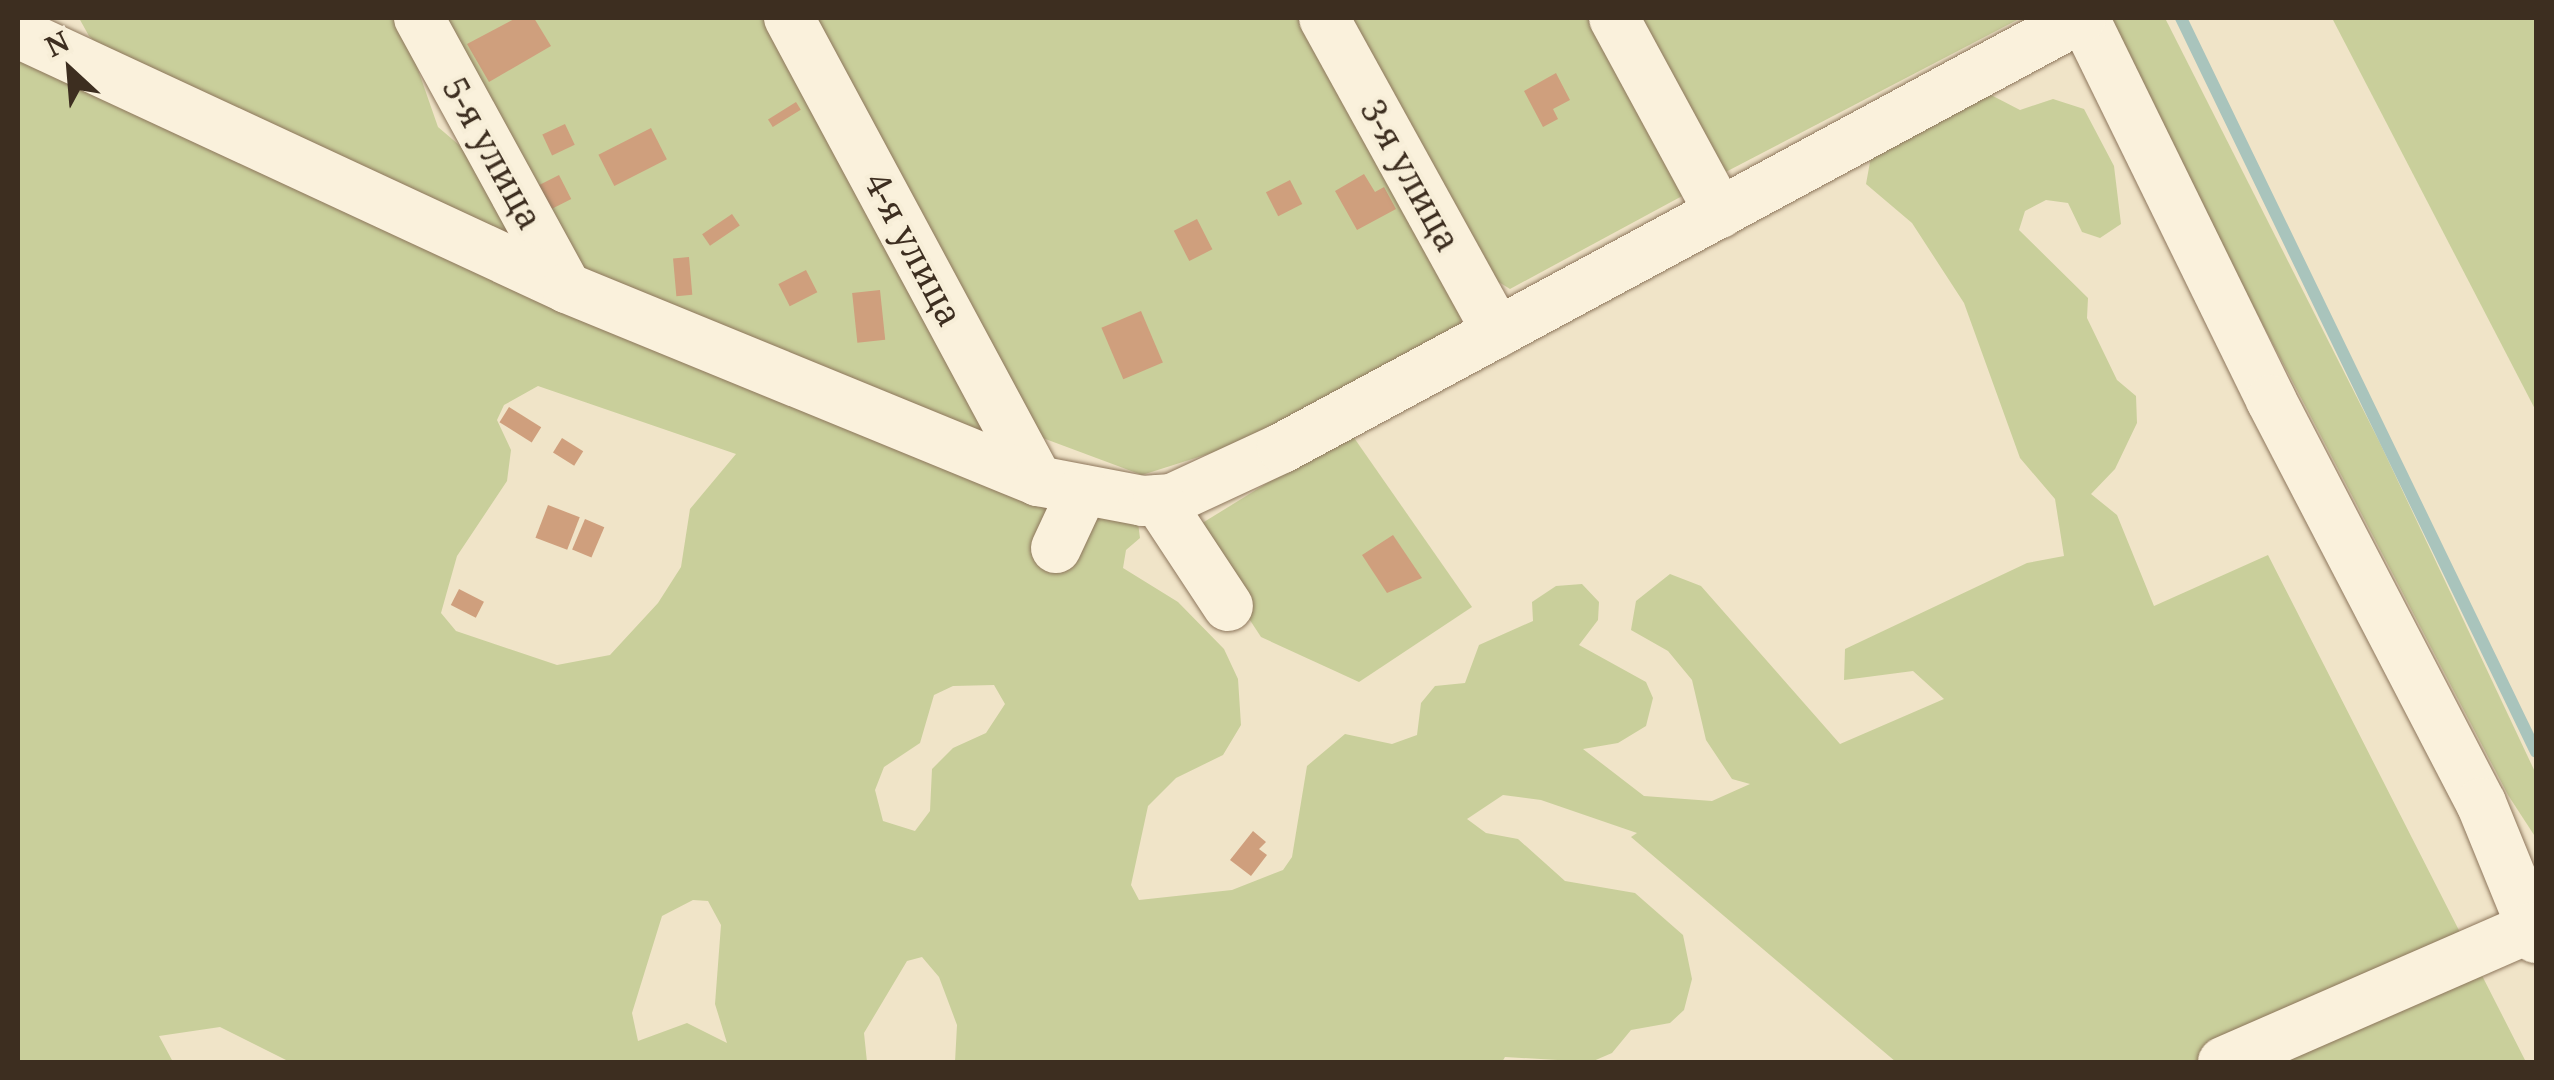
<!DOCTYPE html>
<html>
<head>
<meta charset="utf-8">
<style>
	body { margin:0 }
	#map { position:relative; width:2554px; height:1080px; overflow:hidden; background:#f0e4c8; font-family:"Noto Serif",serif }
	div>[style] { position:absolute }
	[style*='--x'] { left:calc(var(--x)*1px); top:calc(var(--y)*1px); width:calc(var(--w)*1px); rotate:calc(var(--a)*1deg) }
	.green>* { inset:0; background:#c9cf9b }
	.stream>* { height:12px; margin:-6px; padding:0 6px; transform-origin:6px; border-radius:6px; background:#a9c4bc }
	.building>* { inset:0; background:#cf9f7d; transform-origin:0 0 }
	.roads { filter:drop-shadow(0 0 2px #8d765c) drop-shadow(0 0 2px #8d765c) }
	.minor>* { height:50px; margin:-25px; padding:0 25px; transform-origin:25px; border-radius:25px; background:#faf1dc }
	span { translate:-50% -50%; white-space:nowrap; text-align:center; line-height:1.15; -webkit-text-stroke:8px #f7eed8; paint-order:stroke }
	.street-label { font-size:35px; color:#3d2e20 }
	.frame { position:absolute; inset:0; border:20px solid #3d2e20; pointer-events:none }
	.north { position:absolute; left:20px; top:20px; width:100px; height:100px; -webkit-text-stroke:8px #f7eed8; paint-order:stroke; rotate:334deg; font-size:28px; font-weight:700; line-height:40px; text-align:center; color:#3d2e20 }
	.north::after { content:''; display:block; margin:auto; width:35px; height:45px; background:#3d2e20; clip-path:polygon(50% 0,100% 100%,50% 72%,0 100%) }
</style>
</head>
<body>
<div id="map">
	<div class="green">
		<div style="clip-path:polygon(79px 18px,400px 18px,438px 127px,486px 168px,517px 240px,128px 72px,89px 36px)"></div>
		<div style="clip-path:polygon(434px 18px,764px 18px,998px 436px,983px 443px,564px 260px)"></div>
		<div style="clip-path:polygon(809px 18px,1304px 18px,1462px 304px,1460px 325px,1271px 434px,1142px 475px,1032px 434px)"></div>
		<div style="clip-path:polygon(1347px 18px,1606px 18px,1684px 195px,1510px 289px,1489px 276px)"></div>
		<div style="clip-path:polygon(1632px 18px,2021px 18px,1718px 176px)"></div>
		<div style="clip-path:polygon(2103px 18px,2165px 18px,2380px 443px,2536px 774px,2536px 838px,2508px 795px)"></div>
		<div style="clip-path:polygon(2332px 18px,2536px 18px,2536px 411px)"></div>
		<div style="clip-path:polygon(evenodd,18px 41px,1137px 515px,1140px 538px,1126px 550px,1123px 568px,1178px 602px,1224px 649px,1238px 679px,1241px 725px,1223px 755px,1176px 778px,1148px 806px,1131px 885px,1139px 900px,1232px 890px,1283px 870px,1292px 857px,1307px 766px,1345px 734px,1392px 744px,1417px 735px,1421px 703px,1435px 686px,1465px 683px,1479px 645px,1533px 621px,1532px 602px,1556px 586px,1582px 584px,1599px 602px,1598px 620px,1579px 645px,1646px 682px,1653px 698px,1646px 726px,1618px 743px,1583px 749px,1644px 796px,1712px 801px,1750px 784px,1732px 779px,1706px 740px,1692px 680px,1668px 651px,1631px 630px,1636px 601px,1670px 574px,1701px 586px,1840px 744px,1944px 699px,1913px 671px,1844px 680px,1845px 649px,2027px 563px,2064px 556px,2055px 499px,2020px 458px,1964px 303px,1912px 223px,1866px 184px,1872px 151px,1952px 95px,1991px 95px,2020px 110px,2053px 99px,2084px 109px,2114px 166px,2121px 224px,2100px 238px,2082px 232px,2068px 203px,2046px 200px,2025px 211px,2019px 230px,2088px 298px,2087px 318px,2117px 380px,2136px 396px,2137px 423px,2115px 469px,2091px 494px,2117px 515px,2154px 606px,2268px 555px,2526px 1062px,1896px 1062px,1631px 837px,1637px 833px,1541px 800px,1503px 795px,1467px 819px,1486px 833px,1518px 839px,1565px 881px,1635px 893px,1683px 935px,1692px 979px,1684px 1010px,1670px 1023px,1631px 1030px,1612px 1053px,1591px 1062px,1505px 1057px,1502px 1062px,955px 1062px,957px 1025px,939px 977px,922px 957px,907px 961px,864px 1033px,867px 1062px,290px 1062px,220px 1027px,159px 1036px,173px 1062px,18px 1062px,18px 41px,538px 386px,736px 454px,690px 509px,681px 567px,658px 603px,610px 655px,557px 665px,456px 631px,441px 613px,457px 556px,507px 481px,511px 450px,497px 420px,504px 405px,538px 386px,18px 41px,994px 685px,1005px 704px,986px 733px,953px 748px,932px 769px,930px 811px,915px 831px,883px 821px,875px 790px,884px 767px,920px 743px,934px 695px,953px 686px,994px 685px,18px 41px,693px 900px,708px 901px,721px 925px,715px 1004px,727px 1043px,687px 1023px,638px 1041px,632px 1013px,662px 916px,693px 900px)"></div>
		<div style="clip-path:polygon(1350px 432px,1472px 607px,1359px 682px,1261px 637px,1191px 530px)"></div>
	</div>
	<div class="stream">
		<div style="--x:2181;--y:18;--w:815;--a:64.19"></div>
	</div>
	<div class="building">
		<div style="clip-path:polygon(516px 18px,534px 18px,551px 46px,489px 82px,467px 44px)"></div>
		<div style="clip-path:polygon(1556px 73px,1570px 100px,1553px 109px,1558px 119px,1543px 127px,1524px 91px)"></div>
		<div style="left:796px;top:102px;width:9px;height:33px;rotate:58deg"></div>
		<div style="left:565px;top:124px;width:23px;height:25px;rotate:65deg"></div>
		<div style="left:651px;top:128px;width:35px;height:59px;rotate:63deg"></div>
		<div style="clip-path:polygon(1364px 174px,1375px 192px,1384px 187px,1396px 209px,1357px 230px,1335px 191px)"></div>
		<div style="left:559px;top:175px;width:27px;height:32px;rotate:63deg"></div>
		<div style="left:1290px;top:180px;width:27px;height:27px;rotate:63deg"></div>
		<div style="left:732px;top:214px;width:14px;height:36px;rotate:56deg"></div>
		<div style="left:1197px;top:219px;width:34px;height:26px;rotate:63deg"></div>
		<div style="left:689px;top:257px;width:38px;height:16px;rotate:85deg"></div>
		<div style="left:806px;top:270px;width:25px;height:31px;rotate:63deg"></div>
		<div style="left:880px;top:290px;width:50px;height:28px;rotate:84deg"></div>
		<div style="left:1141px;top:311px;width:56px;height:43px;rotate:67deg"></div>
		<div style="left:509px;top:407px;width:38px;height:18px;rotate:32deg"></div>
		<div style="left:562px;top:438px;width:25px;height:17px;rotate:32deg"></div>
		<div style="left:548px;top:505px;width:34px;height:35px;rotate:21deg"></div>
		<div style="left:585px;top:519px;width:21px;height:33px;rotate:23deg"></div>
		<div style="clip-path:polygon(1393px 535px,1422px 578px,1387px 593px,1362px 555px)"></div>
		<div style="left:459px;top:589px;width:28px;height:18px;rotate:27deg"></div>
		<div style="clip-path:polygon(1253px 831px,1266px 842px,1259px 849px,1267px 855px,1251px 876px,1230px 860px)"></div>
	</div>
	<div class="roads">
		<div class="minor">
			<div style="--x:419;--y:18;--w:308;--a:61.3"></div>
			<div style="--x:789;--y:18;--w:526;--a:61.73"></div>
			<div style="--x:1324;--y:18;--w:359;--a:61.1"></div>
			<div style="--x:1614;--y:18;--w:222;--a:61.5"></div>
			<div style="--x:2084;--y:18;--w:425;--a:63.9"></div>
			<div style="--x:2271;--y:400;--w:454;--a:62.5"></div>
			<div style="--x:2481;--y:803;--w:146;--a:67.8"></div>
			<div style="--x:18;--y:33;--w:605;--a:24.91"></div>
			<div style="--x:567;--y:288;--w:509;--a:22.28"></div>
			<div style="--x:1038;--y:481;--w:107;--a:10.8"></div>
			<div style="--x:1143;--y:501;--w:29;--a:-4"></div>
			<div style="--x:1172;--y:499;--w:121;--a:-24.9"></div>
			<div style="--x:1282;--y:448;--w:907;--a:-28.29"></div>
			<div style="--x:1158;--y:500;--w:127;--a:56.6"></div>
			<div style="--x:1056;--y:548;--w:64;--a:-65"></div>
			<div style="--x:2223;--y:1062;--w:335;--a:-23.6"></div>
		</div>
	</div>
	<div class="street-label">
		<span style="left:493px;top:153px;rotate:61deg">5-я улица</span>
		<span style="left:1411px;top:175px;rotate:61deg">3-я улица</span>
		<span style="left:914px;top:249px;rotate:62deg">4-я улица</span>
	</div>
	<div class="frame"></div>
	<div class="north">N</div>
</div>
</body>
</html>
